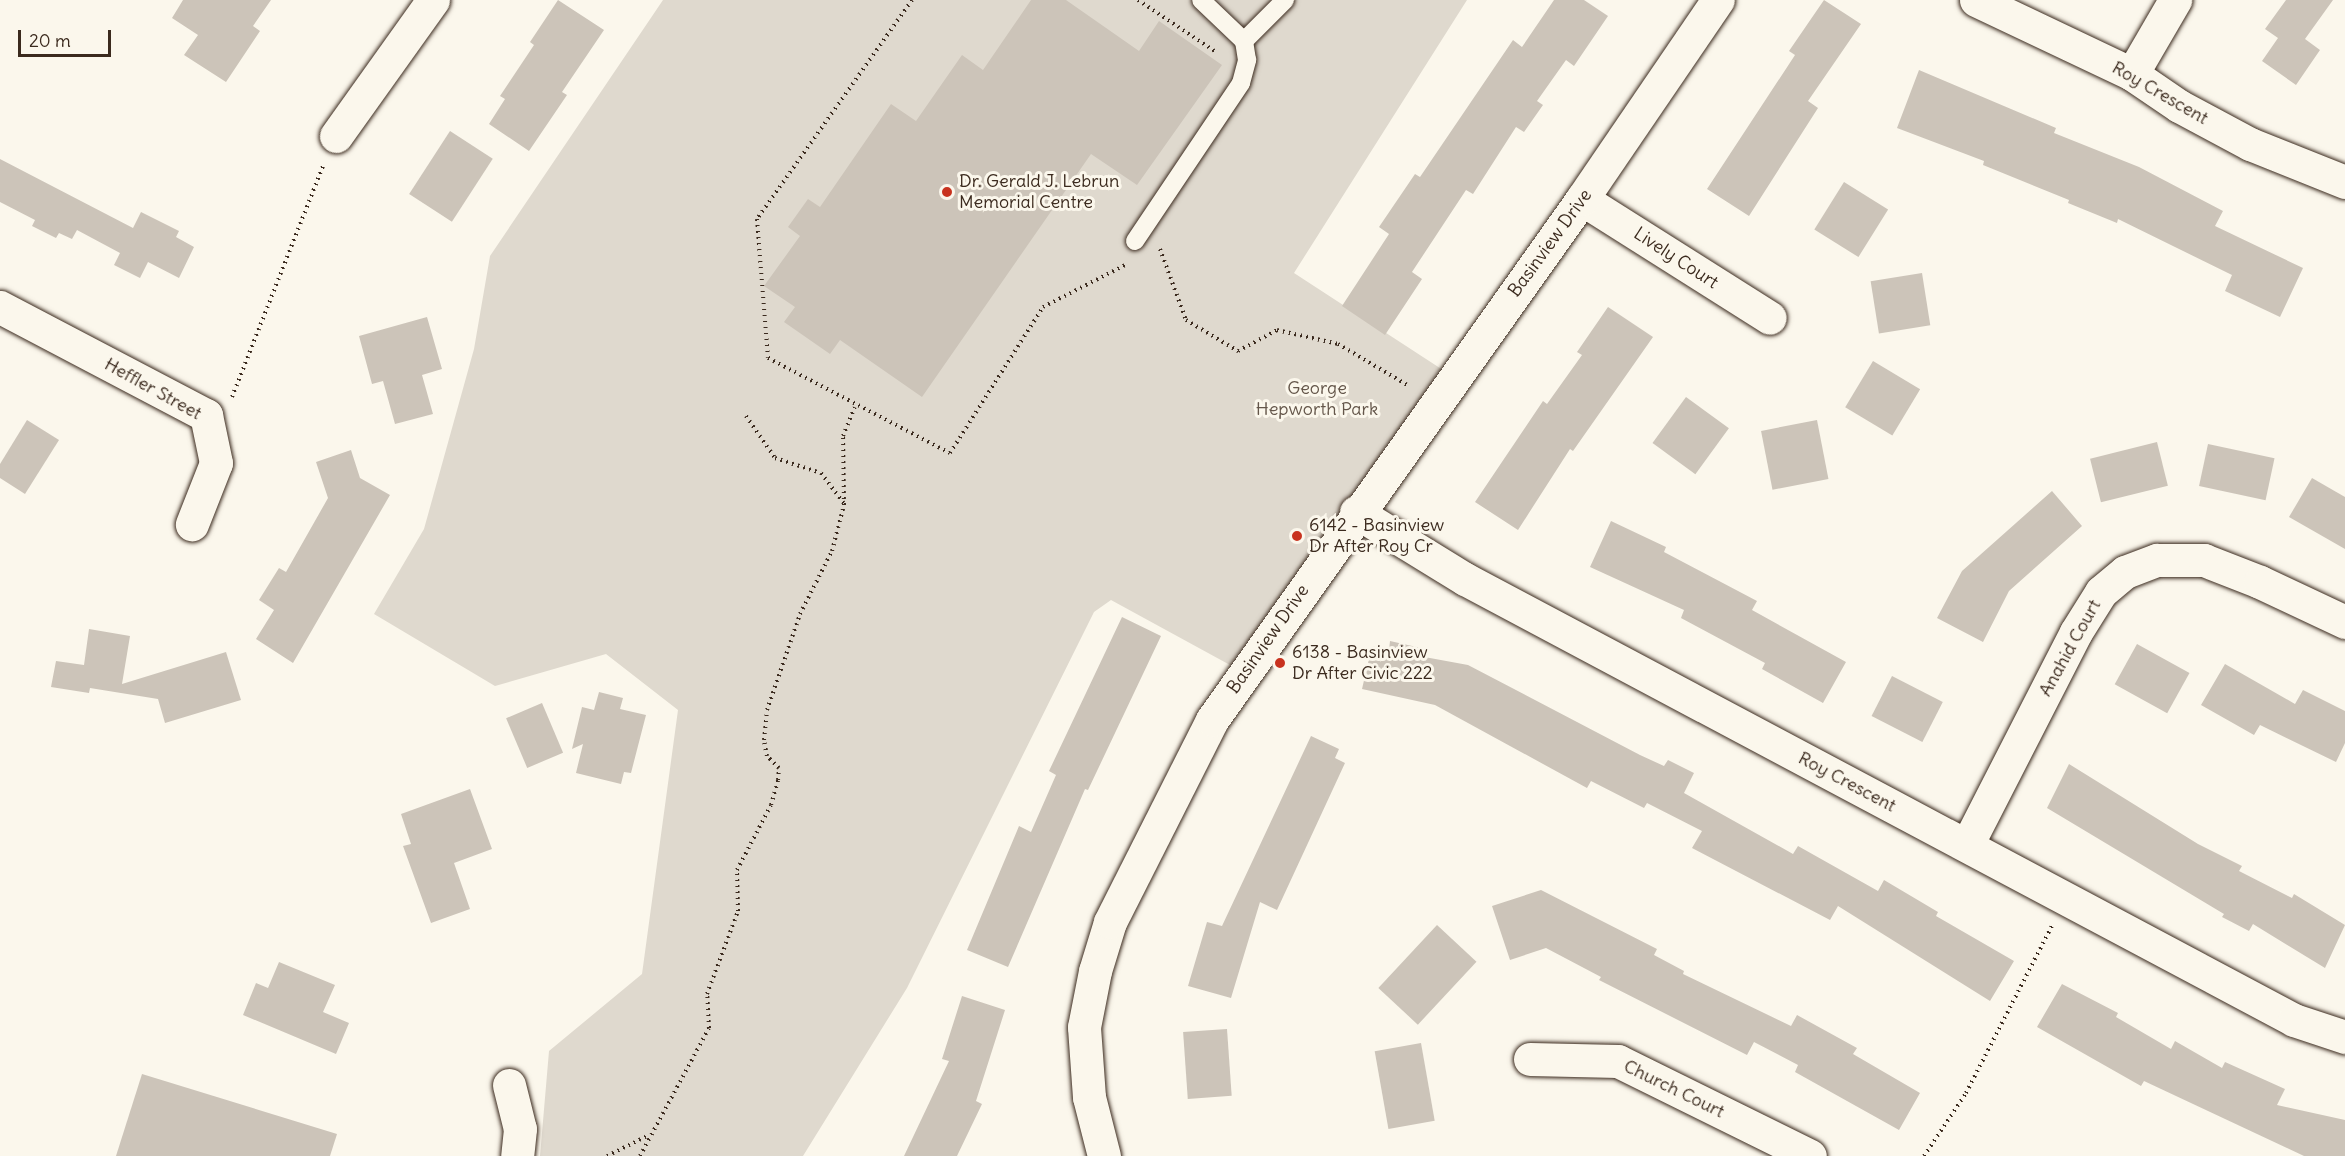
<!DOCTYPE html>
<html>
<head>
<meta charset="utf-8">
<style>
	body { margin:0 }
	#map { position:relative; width:2345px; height:1156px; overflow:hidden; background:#fbf7ec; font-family:Delius,sans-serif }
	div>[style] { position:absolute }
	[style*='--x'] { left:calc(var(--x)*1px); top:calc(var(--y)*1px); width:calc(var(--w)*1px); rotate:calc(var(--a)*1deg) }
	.green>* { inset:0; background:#dfd9ce }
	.building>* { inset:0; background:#ccc4b9; transform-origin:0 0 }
	.path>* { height:4px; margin-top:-2px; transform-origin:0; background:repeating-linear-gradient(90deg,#3b2a1e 0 1.5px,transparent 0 6px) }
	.roads { filter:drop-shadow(0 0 2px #3b2a1e) drop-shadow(0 0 2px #3b2a1e) }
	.lane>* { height:18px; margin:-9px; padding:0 9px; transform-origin:9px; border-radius:9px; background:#fbf7ec }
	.street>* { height:33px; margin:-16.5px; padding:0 16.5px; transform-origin:16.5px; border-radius:16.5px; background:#fbf7ec }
	.dots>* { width:16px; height:16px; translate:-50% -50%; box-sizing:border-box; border:3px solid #fbf7ec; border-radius:50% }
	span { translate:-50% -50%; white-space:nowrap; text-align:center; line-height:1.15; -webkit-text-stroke:6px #fbf7ec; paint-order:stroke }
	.street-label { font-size:18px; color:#3b2a1e }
	.poi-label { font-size:18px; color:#3b2a1e }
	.left { translate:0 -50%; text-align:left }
	.park-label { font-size:18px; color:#64564a }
	.scale { position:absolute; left:18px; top:30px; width:93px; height:27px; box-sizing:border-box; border:3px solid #3b2a1e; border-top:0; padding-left:8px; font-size:18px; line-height:21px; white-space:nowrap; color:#3b2a1e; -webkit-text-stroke:4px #fbf7ec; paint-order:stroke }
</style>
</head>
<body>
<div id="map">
	<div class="green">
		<div style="clip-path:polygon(663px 0,1467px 0,1294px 273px,1446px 372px,1241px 671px,1111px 600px,1094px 612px,907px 988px,803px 1156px,540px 1156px,549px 1051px,642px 974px,678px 710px,606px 654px,495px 686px,374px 614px,424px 529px,474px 349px,490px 256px)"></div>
	</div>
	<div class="building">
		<div style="clip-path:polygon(183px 0,271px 0,253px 26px,260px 31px,226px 82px,184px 55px,198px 35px,172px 18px)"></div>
		<div style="clip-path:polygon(558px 0,604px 30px,562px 92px,567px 95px,529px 151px,489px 124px,505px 99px,500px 96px,534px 45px,530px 42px)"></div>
		<div style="clip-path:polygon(1031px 0,1066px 0,1139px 51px,1159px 21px,1222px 65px,1137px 185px,1091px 154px,922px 397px,840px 340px,830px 354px,784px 322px,795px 307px,764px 286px,800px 236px,788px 227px,808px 199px,820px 207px,891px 104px,916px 121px,962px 55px,983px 70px)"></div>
		<div style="clip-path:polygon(1554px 0,1584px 0,1608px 16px,1574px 66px,1566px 60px,1537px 101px,1543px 105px,1524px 132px,1516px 127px,1473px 194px,1466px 190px,1412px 272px,1422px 279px,1385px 335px,1342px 306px,1389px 234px,1379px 227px,1415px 174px,1420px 177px,1513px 40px,1522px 47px)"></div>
		<div style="clip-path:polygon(1824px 0,1861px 24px,1808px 101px,1818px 108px,1749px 216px,1707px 189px,1795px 55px,1789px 51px)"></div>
		<div style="clip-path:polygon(2286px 0,2333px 0,2305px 39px,2320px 50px,2296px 85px,2262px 61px,2278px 38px,2265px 29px)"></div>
		<div style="clip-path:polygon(1919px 70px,2056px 128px,2054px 133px,2139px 167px,2223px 211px,2215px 226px,2303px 268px,2280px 317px,2225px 291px,2232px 275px,2118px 219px,2117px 223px,2068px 203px,2069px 200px,1983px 165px,1984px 161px,1897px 128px)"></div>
		<div style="left:450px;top:131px;width:51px;height:75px;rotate:33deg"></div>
		<div style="clip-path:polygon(0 159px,133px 228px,141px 212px,179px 231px,176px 237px,194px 247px,179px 278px,148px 262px,140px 278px,114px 265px,120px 253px,77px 230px,72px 239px,59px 233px,56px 238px,32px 226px,35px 220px,0 202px)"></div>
		<div style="left:1844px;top:182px;width:52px;height:56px;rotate:32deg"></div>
		<div style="left:1922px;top:273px;width:53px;height:52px;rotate:81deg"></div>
		<div style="clip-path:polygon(1608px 307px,1653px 337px,1573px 451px,1570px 449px,1518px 530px,1475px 502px,1543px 401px,1547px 404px,1582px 355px,1577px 352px)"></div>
		<div style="clip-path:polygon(427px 317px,442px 369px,422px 375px,433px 414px,395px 424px,383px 381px,372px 384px,359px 336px)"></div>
		<div style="left:1873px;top:361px;width:55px;height:54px;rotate:31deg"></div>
		<div style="left:1686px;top:397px;width:53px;height:57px;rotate:36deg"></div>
		<div style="clip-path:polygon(27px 420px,59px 440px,25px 494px,0 478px,0 464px)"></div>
		<div style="left:1817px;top:420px;width:60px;height:57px;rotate:79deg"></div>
		<div style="left:2157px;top:442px;width:45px;height:69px;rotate:76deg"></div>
		<div style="left:2208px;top:444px;width:68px;height:43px;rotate:12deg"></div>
		<div style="clip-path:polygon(351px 450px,360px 478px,390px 495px,293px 663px,256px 639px,274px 610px,259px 600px,279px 568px,286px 572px,328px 498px,316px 462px)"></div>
		<div style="clip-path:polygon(2312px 478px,2345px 497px,2345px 549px,2289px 517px)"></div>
		<div style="clip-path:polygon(2052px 491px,2082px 526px,2009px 591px,1983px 642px,1937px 618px,1962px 571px)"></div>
		<div style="clip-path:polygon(1611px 521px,1666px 547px,1664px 552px,1757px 601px,1752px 610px,1846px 662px,1823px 703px,1762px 669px,1765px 663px,1681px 618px,1684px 610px,1590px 567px)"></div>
		<div style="clip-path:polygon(1122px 617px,1161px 636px,1088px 790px,1085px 789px,1008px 967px,967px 950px,1019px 826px,1031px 832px,1056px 775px,1049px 771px)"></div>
		<div style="clip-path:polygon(89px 629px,130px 636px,122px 684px,226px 652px,241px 700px,165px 723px,158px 699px,90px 688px,89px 693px,51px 687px,56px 661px,84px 665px)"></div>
		<div style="clip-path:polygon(1390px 641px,1421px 648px,1419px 656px,1468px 665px,1640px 755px,1664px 766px,1668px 760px,1694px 773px,1684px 793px,1793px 854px,1798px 846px,1878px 891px,1884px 880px,1938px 912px,1936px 916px,2014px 961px,1990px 1001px,1838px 906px,1830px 920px,1692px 848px,1702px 831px,1647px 803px,1644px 808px,1591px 781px,1587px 788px,1435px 705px,1362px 689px,1372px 646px,1389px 650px)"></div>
		<div style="left:2137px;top:644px;width:60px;height:46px;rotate:29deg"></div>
		<div style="clip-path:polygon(2225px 664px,2295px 704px,2303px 690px,2345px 711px,2345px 743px,2336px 762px,2260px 725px,2254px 735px,2201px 705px)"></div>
		<div style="left:1892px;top:676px;width:57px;height:45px;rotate:27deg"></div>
		<div style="clip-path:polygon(599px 692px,623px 698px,620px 709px,646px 715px,631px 773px,624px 772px,621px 784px,576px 773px,583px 744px,572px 749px,582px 707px,594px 710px)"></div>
		<div style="left:542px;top:703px;width:54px;height:39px;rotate:67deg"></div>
		<div style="clip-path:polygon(1311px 736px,1339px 749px,1335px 758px,1345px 763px,1277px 910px,1260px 902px,1231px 998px,1188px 986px,1207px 922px,1222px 926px)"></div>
		<div style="clip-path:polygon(2069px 764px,2198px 844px,2242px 866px,2239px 871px,2292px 898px,2294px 894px,2345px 925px,2325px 968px,2253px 924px,2249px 931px,2222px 917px,2224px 914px,2047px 808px)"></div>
		<div style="clip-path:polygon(470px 789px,492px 849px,454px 863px,470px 909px,431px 923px,403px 846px,411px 844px,401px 814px)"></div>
		<div style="clip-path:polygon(1541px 890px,1657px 949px,1654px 955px,1684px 971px,1683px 974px,1791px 1026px,1797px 1015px,1857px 1048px,1853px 1054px,1920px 1093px,1899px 1130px,1795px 1072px,1798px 1065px,1754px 1042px,1747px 1055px,1599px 980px,1601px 977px,1546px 948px,1510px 960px,1492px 906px)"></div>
		<div style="left:1437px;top:925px;width:54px;height:86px;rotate:43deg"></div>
		<div style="clip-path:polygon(279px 962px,335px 985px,323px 1012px,349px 1023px,336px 1054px,243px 1015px,256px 983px,268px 988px)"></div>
		<div style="clip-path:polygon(2062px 984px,2118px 1013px,2116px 1017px,2171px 1049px,2175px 1041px,2222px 1068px,2225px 1062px,2285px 1089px,2277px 1105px,2345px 1120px,2345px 1156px,2304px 1156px,2144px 1081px,2141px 1086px,2037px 1027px)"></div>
		<div style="clip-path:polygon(962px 996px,1005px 1010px,976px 1101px,982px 1104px,957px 1156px,904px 1156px,949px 1061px,942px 1059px)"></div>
		<div style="left:1227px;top:1029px;width:67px;height:44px;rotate:86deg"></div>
		<div style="left:1421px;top:1043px;width:79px;height:47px;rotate:80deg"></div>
		<div style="clip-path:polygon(142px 1074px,337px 1134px,330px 1156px,116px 1156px)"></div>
	</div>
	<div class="path">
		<div style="--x:912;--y:0;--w:268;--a:125.3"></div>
		<div style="--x:757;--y:219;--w:139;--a:85.5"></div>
		<div style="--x:768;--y:358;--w:205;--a:27.6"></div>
		<div style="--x:950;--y:453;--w:173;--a:-57.5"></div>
		<div style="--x:1043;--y:307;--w:94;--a:-27.1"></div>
		<div style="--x:1138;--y:0;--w:94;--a:33.7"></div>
		<div style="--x:1160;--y:249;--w:76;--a:69.9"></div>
		<div style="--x:1186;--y:320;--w:61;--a:30.8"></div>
		<div style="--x:1238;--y:351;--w:44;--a:-28.3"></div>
		<div style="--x:1277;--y:330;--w:63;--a:12.9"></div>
		<div style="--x:1338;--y:344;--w:82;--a:30.6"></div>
		<div style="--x:232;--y:397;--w:251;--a:-68.5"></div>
		<div style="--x:746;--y:416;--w:51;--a:55.4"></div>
		<div style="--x:775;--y:458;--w:48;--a:18.1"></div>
		<div style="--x:821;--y:473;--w:39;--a:53"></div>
		<div style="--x:607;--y:1156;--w:47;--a:-26.6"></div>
		<div style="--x:640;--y:1156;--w:145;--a:-61.7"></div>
		<div style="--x:709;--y:1028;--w:34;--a:-93"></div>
		<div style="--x:707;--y:994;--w:89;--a:-69.5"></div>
		<div style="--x:738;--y:911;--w:41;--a:-91.4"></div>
		<div style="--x:737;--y:870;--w:73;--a:-62.4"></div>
		<div style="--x:771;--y:805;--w:26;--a:-74"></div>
		<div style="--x:778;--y:780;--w:12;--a:-85"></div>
		<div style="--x:779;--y:768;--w:17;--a:-135"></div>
		<div style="--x:767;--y:756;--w:16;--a:-101"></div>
		<div style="--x:764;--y:740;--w:30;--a:-84"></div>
		<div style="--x:767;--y:710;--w:102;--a:-71"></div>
		<div style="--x:800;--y:614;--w:71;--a:-63.1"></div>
		<div style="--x:832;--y:551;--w:48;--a:-75.4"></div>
		<div style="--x:844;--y:505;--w:69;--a:-90.8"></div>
		<div style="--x:843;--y:436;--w:31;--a:-68"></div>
		<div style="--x:1924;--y:1156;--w:76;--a:-56.3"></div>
		<div style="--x:1966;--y:1093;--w:188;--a:-62.8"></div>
	</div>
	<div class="roads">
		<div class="lane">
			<div style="--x:1244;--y:41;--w:58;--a:-45"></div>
			<div style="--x:1135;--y:241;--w:190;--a:-56.1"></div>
			<div style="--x:1241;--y:83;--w:24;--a:-75"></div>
			<div style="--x:1247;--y:60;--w:19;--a:-99"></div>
			<div style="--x:1244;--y:41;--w:59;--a:-136.4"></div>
		</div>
		<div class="street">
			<div style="--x:1976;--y:0;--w:173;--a:25.4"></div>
			<div style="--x:2132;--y:74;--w:57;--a:34.2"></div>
			<div style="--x:2179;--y:106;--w:81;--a:28.2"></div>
			<div style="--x:2250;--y:144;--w:102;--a:21.8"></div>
			<div style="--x:2132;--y:74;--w:86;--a:-59.8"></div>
			<div style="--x:336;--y:136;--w:167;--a:-54.5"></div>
			<div style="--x:1582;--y:199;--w:222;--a:32.3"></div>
			<div style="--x:0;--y:307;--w:233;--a:27.7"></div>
			<div style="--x:206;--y:415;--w:49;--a:78.2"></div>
			<div style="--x:216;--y:463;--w:66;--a:111.5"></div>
			<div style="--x:1356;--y:512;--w:128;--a:31.6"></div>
			<div style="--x:1465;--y:579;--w:939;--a:28.01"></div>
			<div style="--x:2294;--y:1020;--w:54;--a:18.4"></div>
			<div style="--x:1967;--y:845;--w:239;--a:-62.9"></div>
			<div style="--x:2076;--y:632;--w:47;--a:-58"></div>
			<div style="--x:2101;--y:592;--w:31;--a:-40"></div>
			<div style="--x:2125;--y:572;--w:34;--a:-21"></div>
			<div style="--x:2157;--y:560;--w:47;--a:0"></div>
			<div style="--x:2204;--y:560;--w:60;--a:21.4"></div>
			<div style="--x:2260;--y:582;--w:94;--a:25.2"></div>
			<div style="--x:1530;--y:1059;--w:88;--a:1.3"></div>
			<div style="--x:1618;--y:1061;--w:214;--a:26.3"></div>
			<div style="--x:509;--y:1085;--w:45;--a:76"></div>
			<div style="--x:520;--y:1129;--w:27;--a:96"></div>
			<div style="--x:1104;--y:1156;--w:61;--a:-104.3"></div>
			<div style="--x:1089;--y:1097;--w:70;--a:-94.1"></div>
			<div style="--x:1084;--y:1027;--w:57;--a:-78.9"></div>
			<div style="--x:1095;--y:971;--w:51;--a:-73"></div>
			<div style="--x:1110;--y:922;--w:226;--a:-63.2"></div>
			<div style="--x:1212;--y:720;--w:639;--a:-54.62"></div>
			<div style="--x:1582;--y:199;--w:241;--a:-55.7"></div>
		</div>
	</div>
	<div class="dots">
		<div style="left:947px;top:192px;background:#c8321e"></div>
		<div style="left:1297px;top:536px;background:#c8321e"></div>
		<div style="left:1280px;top:663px;background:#c8321e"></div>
	</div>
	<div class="street-label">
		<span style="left:2160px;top:93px;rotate:30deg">Roy Crescent</span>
		<span style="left:1550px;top:243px;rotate:-54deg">Basinview Drive</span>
		<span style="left:1676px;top:258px;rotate:33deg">Lively Court</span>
		<span style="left:153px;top:389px;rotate:29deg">Heffler Street</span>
		<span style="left:1268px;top:639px;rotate:-55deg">Basinview Drive</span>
		<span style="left:2070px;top:648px;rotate:-61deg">Anahid Court</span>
		<span style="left:1847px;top:782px;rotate:28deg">Roy Crescent</span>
		<span style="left:1674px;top:1089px;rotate:26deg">Church Court</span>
	</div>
	<div class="poi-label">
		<span class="left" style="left:959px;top:192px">Dr. Gerald J. Lebrun<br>Memorial Centre</span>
		<span class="left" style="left:1309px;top:536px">6142 - Basinview<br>Dr After Roy Cr</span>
		<span class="left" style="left:1292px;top:663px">6138 - Basinview<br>Dr After Civic 222</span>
	</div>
	<div class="park-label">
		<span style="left:1317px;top:399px">George<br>Hepworth Park</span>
	</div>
	<div class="scale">20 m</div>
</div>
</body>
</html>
